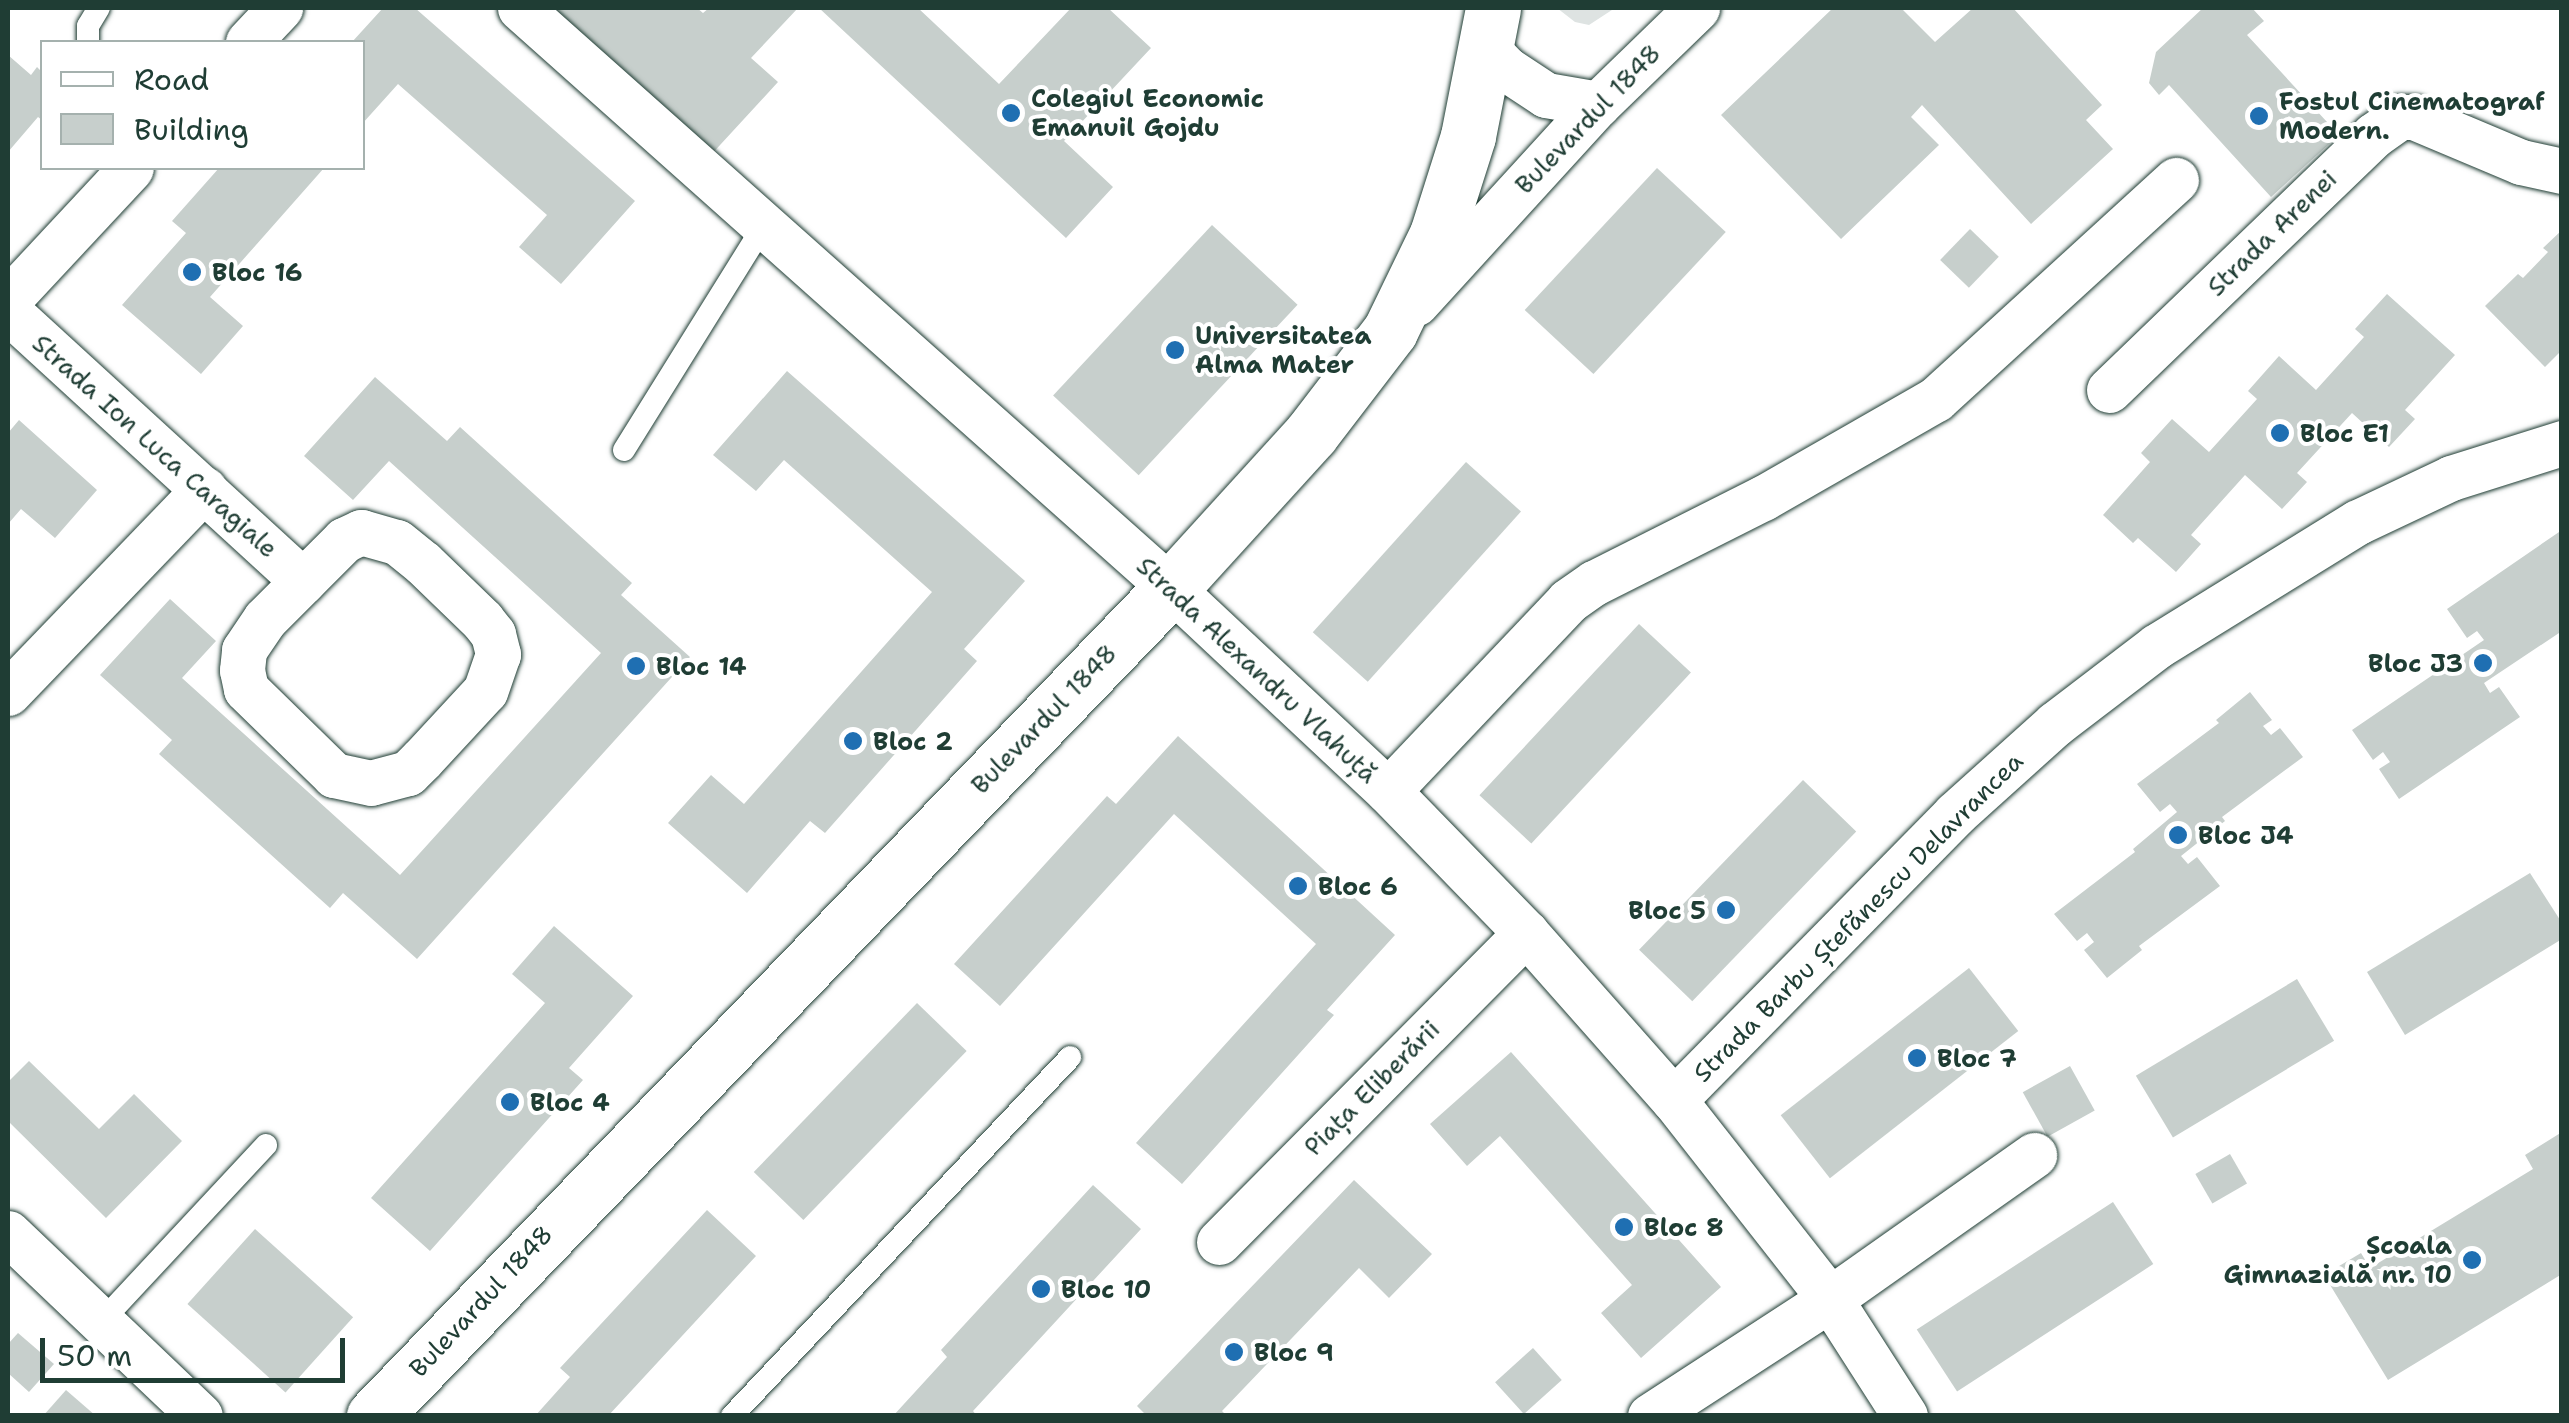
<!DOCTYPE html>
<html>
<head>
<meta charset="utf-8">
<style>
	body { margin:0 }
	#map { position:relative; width:2569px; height:1423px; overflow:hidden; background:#fff; font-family:"Shantell Sans",sans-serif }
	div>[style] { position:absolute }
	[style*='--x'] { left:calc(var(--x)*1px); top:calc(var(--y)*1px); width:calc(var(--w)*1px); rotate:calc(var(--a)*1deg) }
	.green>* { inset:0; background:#dee3e2 }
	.building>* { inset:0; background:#c7cfcc; transform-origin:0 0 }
	.roads { filter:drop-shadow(0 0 2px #1f3d34) drop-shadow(0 0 2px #1f3d34) }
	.lane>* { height:22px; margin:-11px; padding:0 11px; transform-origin:11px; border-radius:11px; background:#fff }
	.street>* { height:45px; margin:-22.5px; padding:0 22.5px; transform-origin:22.5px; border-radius:22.5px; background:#fff }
	.secondary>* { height:55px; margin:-27.5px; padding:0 27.5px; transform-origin:27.5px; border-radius:27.5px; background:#fff }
	.dots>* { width:28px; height:28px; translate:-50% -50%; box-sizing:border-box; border:5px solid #fff; border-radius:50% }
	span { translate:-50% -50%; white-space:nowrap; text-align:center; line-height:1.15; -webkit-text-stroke:8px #fff; paint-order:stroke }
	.poi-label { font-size:25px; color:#1f3d34; font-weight:700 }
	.left { translate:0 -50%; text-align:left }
	.right { translate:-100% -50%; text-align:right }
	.street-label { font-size:25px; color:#1f3d34 }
	.frame { position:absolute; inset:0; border:10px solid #1f3d34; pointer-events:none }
	.legend { position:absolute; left:40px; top:40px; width:325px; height:130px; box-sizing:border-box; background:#fff; border:2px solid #a5b1ae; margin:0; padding:12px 18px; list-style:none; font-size:30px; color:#1f3d34 }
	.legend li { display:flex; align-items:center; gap:20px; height:50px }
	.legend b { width:50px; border:2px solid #a5b1ae }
	.scale { position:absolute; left:40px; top:1338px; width:305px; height:45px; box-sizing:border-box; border:5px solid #1f3d34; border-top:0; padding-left:12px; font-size:30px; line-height:35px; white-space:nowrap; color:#1f3d34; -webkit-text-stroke:8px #fff; paint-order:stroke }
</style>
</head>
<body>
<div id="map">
	<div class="green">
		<div style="clip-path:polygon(1557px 8px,1615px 8px,1589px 25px,1575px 22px)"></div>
	</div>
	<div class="building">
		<div style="clip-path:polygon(383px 8px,415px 8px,635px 201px,561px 284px,519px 247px,547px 215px,398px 84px,362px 124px,362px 42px,352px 42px)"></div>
		<div style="clip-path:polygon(547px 8px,697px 8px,703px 13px,709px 8px,798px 8px,751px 58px,778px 82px,709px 157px)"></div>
		<div style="clip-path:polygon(819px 8px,918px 8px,999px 84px,1071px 8px,1108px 8px,1151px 48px,1064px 141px,1113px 187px,1066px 238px)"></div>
		<div style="clip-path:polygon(1833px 8px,1901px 8px,1935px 42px,1973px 8px,2013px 8px,2102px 105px,2086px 120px,2113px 149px,2031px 224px,1922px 105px,1911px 117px,1939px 145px,1841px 239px,1721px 115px)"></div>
		<div style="clip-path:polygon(2203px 8px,2252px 8px,2264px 21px,2247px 35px,2339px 135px,2271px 197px,2169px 85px,2159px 95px,2149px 83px,2156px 52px)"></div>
		<div style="clip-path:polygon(8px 55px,31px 75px,37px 67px,42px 72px,42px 120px,38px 117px,8px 152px)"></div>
		<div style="clip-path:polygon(219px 168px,324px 168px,210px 297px,243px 326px,201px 374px,122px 305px,186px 233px,172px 221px)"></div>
		<div style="left:1657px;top:168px;width:94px;height:194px;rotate:43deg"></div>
		<div style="left:1212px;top:225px;width:117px;height:233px;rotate:43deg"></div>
		<div style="left:1970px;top:229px;width:40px;height:43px;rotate:44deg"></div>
		<div style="clip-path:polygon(2562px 230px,2562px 350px,2545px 367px,2485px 306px,2518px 274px,2523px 278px,2548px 252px,2543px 248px)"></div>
		<div style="clip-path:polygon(2387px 294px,2455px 355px,2405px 410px,2415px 419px,2389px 447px,2352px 413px,2297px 473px,2307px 482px,2282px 509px,2245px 475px,2191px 535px,2201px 544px,2176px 572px,2138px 538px,2133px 543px,2103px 515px,2150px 462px,2141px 453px,2172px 419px,2209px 452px,2257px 399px,2248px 391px,2279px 356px,2316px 390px,2364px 337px,2355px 329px)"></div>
		<div style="clip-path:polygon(787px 371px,1025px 581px,964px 649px,977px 661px,825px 833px,810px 821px,747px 893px,668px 823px,711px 775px,744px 804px,932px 592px,784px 460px,756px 491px,713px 455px)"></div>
		<div style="clip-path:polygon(375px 377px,447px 441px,460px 427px,632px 583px,621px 595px,690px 657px,417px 959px,343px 893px,330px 908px,159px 754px,172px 740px,100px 675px,170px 599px,216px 641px,182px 678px,400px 875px,601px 653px,389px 461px,353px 500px,304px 456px)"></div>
		<div style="clip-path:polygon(19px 420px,97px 490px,55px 538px,21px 509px,8px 524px,8px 433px)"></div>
		<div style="left:1466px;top:462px;width:74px;height:229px;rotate:42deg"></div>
		<div style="clip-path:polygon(2562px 530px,2562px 631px,2484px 683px,2490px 693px,2499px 687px,2520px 717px,2399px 799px,2379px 769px,2390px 762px,2383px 752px,2373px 760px,2352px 730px,2484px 640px,2477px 631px,2467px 638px,2447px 609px)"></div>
		<div style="left:1639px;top:624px;width:71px;height:234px;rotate:43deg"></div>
		<div style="clip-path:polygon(2250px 692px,2272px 720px,2263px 726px,2271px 735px,2280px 728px,2303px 757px,2222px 817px,2225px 821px,2181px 856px,2188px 864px,2197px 857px,2220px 886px,2139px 946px,2142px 950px,2107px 978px,2084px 950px,2094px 942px,2087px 933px,2077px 941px,2054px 914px,2135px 852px,2133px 849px,2177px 812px,2170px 804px,2160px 812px,2137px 784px,2219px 723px,2216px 720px)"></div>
		<div style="clip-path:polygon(1178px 736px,1395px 935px,1327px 1010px,1334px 1015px,1182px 1184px,1136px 1143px,1316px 944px,1174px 814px,1000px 1006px,954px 964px,1107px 796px,1116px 804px)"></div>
		<div style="left:1803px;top:780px;width:74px;height:236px;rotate:44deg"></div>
		<div style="clip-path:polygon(2530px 873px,2562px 923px,2562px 939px,2405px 1035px,2367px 972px)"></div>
		<div style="clip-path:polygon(554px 926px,633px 996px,569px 1068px,583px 1080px,430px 1251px,371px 1198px,545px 1003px,512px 974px)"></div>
		<div style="left:1969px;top:968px;width:80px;height:239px;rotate:52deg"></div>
		<div style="left:2297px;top:979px;width:72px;height:188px;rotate:59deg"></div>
		<div style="left:917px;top:1003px;width:69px;height:235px;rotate:44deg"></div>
		<div style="clip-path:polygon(1511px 1052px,1721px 1287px,1641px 1358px,1601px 1313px,1632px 1285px,1500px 1136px,1467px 1166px,1430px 1124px)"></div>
		<div style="clip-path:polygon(29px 1061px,99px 1129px,134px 1094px,182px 1141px,106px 1218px,8px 1121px,8px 1082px)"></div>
		<div style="left:2070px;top:1066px;width:51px;height:54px;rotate:61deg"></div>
		<div style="clip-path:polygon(2562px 1132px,2562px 1274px,2388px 1380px,2324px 1275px,2361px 1253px,2370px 1268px,2533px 1169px,2525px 1155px)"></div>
		<div style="left:2230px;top:1154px;width:34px;height:40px;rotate:60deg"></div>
		<div style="clip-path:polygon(1354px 1180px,1432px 1254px,1389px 1298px,1359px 1268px,1222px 1411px,1227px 1416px,1147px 1416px,1137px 1406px)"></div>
		<div style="clip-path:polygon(1093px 1185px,1141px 1229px,973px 1411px,977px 1416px,893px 1416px,947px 1357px,941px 1350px)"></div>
		<div style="left:2113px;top:1202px;width:74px;height:234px;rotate:57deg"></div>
		<div style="clip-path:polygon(707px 1210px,756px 1256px,608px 1416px,535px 1416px,570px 1377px,560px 1368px)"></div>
		<div style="left:255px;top:1229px;width:132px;height:101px;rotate:42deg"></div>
		<div style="clip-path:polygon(18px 1333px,54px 1364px,29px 1392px,8px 1373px,8px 1344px)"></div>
		<div style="left:1533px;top:1348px;width:43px;height:51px;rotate:48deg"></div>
		<div style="clip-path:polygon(66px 1390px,96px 1416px,43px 1416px)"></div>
	</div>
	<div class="roads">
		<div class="lane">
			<div style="--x:88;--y:42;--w:16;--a:-90"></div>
			<div style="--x:88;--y:26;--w:21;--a:-59"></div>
			<div style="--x:624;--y:450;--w:265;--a:-58.1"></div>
			<div style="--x:101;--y:1322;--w:242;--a:-47"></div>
			<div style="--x:732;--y:1416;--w:493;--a:-46.7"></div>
		</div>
		<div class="street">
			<div style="--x:520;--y:8;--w:872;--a:41.7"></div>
			<div style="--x:1171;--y:588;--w:297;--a:43.1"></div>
			<div style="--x:1388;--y:791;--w:198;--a:45.8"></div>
			<div style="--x:1526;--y:933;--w:223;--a:48.5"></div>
			<div style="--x:1674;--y:1100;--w:253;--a:51.9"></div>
			<div style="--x:1830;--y:1299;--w:139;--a:57.3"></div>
			<div style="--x:248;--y:42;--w:47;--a:-46.7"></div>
			<div style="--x:1486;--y:48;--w:28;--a:46"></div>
			<div style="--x:1505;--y:68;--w:49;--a:33.4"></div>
			<div style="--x:1546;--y:95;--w:53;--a:9.8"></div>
			<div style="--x:8;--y:300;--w:180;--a:-47"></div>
			<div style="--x:1416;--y:303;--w:270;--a:-47.6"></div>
			<div style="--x:1598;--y:104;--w:138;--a:-44.1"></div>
			<div style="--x:8;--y:311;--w:400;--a:42.5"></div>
			<div style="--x:2109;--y:390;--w:368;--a:-43.9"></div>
			<div style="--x:2374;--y:135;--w:32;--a:-35"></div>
			<div style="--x:2400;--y:117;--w:14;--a:0"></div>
			<div style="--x:2414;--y:117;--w:116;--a:22.8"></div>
			<div style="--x:2521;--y:162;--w:42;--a:12.4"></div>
			<div style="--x:361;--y:532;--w:37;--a:16"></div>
			<div style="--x:397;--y:542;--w:33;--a:39"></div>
			<div style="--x:423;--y:563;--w:82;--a:44"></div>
			<div style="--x:482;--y:620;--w:18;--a:52"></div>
			<div style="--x:493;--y:634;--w:21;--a:76"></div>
			<div style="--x:498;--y:654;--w:39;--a:109"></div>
			<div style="--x:485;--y:691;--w:93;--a:132.8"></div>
			<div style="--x:422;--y:759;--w:20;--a:135"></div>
			<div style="--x:408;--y:773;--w:38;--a:165"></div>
			<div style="--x:371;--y:783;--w:38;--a:-168"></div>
			<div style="--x:334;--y:775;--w:123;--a:-135.7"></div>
			<div style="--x:246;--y:689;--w:19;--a:-102"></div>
			<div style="--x:242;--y:670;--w:20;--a:-84"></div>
			<div style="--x:244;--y:650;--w:37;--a:-56"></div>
			<div style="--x:265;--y:619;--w:112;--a:-45"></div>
			<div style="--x:344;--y:540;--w:19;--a:-25"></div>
			<div style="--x:8;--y:693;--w:283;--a:-46.1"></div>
			<div style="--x:1388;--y:791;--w:262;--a:-46.5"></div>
			<div style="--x:1568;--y:601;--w:32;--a:-35"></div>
			<div style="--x:1594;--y:583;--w:189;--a:-26.7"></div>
			<div style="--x:1763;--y:498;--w:199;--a:-29.8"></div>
			<div style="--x:1936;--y:399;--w:325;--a:-42.4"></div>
			<div style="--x:1674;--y:1100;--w:401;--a:-45.5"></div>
			<div style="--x:1955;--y:814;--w:135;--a:-42"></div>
			<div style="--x:2055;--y:724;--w:128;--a:-37.4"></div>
			<div style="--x:2157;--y:646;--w:236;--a:-31.7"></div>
			<div style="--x:2358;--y:522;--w:103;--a:-25.3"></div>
			<div style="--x:2451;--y:478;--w:116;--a:-17.5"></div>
			<div style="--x:8;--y:1233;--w:265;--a:43.6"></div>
			<div style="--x:1219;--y:1242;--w:436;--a:-45.2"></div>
			<div style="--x:1650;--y:1416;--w:215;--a:-33"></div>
			<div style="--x:1830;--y:1299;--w:250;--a:-35.2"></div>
		</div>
		<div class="secondary">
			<div style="--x:374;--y:1416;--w:1149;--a:-46.09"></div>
			<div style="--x:1171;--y:588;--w:208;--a:-47.7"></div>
			<div style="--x:1311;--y:434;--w:130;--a:-52.5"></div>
			<div style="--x:1390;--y:331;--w:108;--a:-64.1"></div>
			<div style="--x:1437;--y:234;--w:103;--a:-72.4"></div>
			<div style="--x:1468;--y:136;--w:130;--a:-78.9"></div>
		</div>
	</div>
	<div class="dots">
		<div style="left:1011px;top:113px;background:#1f6fb2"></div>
		<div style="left:2259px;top:116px;background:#1f6fb2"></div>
		<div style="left:192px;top:272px;background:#1f6fb2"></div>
		<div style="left:1175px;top:350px;background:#1f6fb2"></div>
		<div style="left:2280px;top:433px;background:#1f6fb2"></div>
		<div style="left:2483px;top:663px;background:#1f6fb2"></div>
		<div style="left:636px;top:666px;background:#1f6fb2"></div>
		<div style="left:853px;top:741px;background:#1f6fb2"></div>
		<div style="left:2178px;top:835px;background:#1f6fb2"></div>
		<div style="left:1298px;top:886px;background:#1f6fb2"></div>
		<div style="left:1726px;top:910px;background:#1f6fb2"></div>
		<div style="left:1917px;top:1058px;background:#1f6fb2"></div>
		<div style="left:510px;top:1102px;background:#1f6fb2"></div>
		<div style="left:1624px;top:1227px;background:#1f6fb2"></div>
		<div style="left:2472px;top:1260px;background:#1f6fb2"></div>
		<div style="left:1041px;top:1289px;background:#1f6fb2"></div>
		<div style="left:1234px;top:1352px;background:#1f6fb2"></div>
	</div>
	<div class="poi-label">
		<span class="left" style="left:1031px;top:113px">Colegiul Economic<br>Emanuil Gojdu</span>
		<span class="left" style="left:2279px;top:116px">Fostul Cinematograf<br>Modern.</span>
		<span class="left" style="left:212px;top:272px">Bloc 16</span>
		<span class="left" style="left:1195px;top:350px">Universitatea<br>Alma Mater</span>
		<span class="left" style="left:2300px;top:433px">Bloc E1</span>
		<span class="right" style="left:2463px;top:663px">Bloc J3</span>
		<span class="left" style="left:656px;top:666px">Bloc 14</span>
		<span class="left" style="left:873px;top:741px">Bloc 2</span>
		<span class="left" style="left:2198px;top:835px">Bloc J4</span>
		<span class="left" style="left:1318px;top:886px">Bloc 6</span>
		<span class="right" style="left:1706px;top:910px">Bloc 5</span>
		<span class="left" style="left:1937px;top:1058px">Bloc 7</span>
		<span class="left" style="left:530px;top:1102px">Bloc 4</span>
		<span class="left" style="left:1644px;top:1227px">Bloc 8</span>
		<span class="right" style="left:2452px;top:1260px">Școala<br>Gimnazială nr. 10</span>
		<span class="left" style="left:1061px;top:1289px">Bloc 10</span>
		<span class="left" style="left:1254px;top:1352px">Bloc 9</span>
	</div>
	<div class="street-label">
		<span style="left:1588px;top:119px;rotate:-46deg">Bulevardul 1848</span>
		<span style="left:2272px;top:233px;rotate:-44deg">Strada Arenei</span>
		<span style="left:155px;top:446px;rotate:42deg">Strada Ion Luca Caragiale</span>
		<span style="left:1257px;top:670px;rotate:43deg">Strada Alexandru Vlahuță</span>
		<span style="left:1044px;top:719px;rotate:-46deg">Bulevardul 1848</span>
		<span style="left:1858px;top:917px;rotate:-45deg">Strada Barbu Ștefănescu Delavrancea</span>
		<span style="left:1372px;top:1088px;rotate:-45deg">Piața Eliberării</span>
		<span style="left:481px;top:1301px;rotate:-47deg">Bulevardul 1848</span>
	</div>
	<div class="frame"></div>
	<ul class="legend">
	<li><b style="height:12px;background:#fff"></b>Road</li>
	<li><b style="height:28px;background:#c7cfcc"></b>Building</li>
	</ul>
	<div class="scale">50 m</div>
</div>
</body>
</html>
